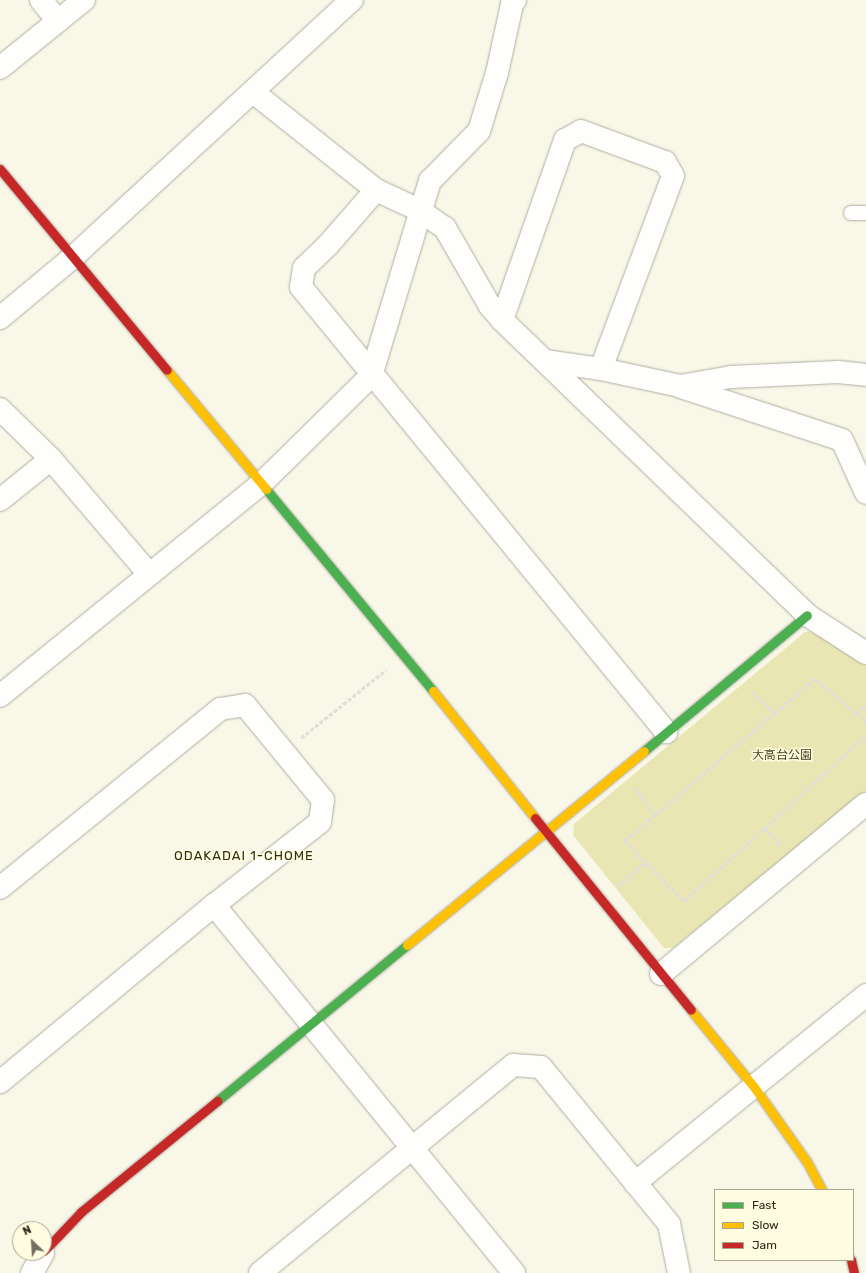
<!DOCTYPE html>
<html>
<head>
<meta charset="utf-8">
<style>
	body { margin:0 }
	#map { position:relative; width:866px; height:1273px; overflow:hidden; background:#f8f7e8; font-family:Rubik,"Noto Sans JP",sans-serif }
	div>[style] { position:absolute }
	[style*='--x'] { left:calc(var(--x)*1px); top:calc(var(--y)*1px); width:calc(var(--w)*1px); rotate:calc(var(--a)*1deg) }
	.green>* { inset:0; background:#eae6b4 }
	.path>* { height:2.5px; margin-top:-1.25px; transform-origin:0; background:repeating-linear-gradient(90deg,#dededa 0 4px,transparent 0 6px) }
	.roads { filter:drop-shadow(0 0 1px #afaea2) drop-shadow(0 0 1px #afaea2) }
	.lane>* { height:14px; margin:-7px; padding:0 7px; transform-origin:7px; border-radius:7px; background:#fefefc }
	.street>* { height:22px; margin:-11px; padding:0 11px; transform-origin:11px; border-radius:11px; background:#fefefc }
	.fast>* { height:9px; margin:-4.5px; padding:0 4.5px; transform-origin:4.5px; border-radius:4.5px; background:#4caf50 }
	.slow>* { height:9px; margin:-4.5px; padding:0 4.5px; transform-origin:4.5px; border-radius:4.5px; background:#ffc107 }
	.jam>* { height:9px; margin:-4.5px; padding:0 4.5px; transform-origin:4.5px; border-radius:4.5px; background:#c62828 }
	span { translate:-50% -50%; white-space:nowrap; text-align:center; line-height:1.15; -webkit-text-stroke:3px #fffde1; paint-order:stroke }
	.park-label { font-size:12px; color:#48451b }
	.neighbourhood-label { font-size:13px; color:#312f11; letter-spacing:1px }
	.legend { position:absolute; left:714px; top:1189px; width:140px; height:72px; box-sizing:border-box; background:#fffde1; border:1px solid #a9a791; margin:0; padding:5px 7px; list-style:none; font-size:12px; color:#28271a }
	.legend li { display:flex; align-items:center; gap:8px; height:20px }
	.legend b { width:20px; border:1px solid #a9a791 }
	.north { position:absolute; left:12px; top:1221px; width:40px; height:40px; box-sizing:border-box; background:#fffde1; border:1px solid #a9a791; border-radius:50%; rotate:335deg; font-size:11px; font-weight:700; line-height:16px; text-align:center; color:#28271a }
	.north::after { content:''; display:block; margin:auto; width:14px; height:18px; background:#717062; clip-path:polygon(50% 0,100% 100%,50% 72%,0 100%) }
</style>
</head>
<body>
<div id="map">
	<div class="green">
		<div style="clip-path:polygon(805px 632px,814px 632px,866px 666px,866px 791px,673px 948px,664px 948px,573px 835px,574px 824px)"></div>
	</div>
	<div class="path">
		<div style="--x:752;--y:691;--w:33;--a:45"></div>
		<div style="--x:856;--y:714;--w:13;--a:-42"></div>
		<div style="--x:866;--y:722;--w:67;--a:-139.9"></div>
		<div style="--x:815;--y:679;--w:250;--a:139.5"></div>
		<div style="--x:625;--y:841;--w:84;--a:45.5"></div>
		<div style="--x:684;--y:901;--w:246;--a:-42.2"></div>
		<div style="--x:301;--y:738;--w:109;--a:-38.7"></div>
		<div style="--x:635;--y:787;--w:34;--a:54"></div>
		<div style="--x:765;--y:828;--w:23;--a:47"></div>
		<div style="--x:618;--y:885;--w:36;--a:-39"></div>
	</div>
	<div class="roads">
		<div class="lane">
			<div style="--x:851;--y:213;--w:15;--a:0"></div>
		</div>
		<div class="street">
			<div style="--x:41;--y:0;--w:27;--a:51"></div>
			<div style="--x:0;--y:68;--w:108;--a:-39"></div>
			<div style="--x:253;--y:92;--w:157;--a:38.5"></div>
			<div style="--x:376;--y:190;--w:47;--a:24.9"></div>
			<div style="--x:419;--y:210;--w:32;--a:35"></div>
			<div style="--x:445;--y:228;--w:90;--a:60"></div>
			<div style="--x:490;--y:306;--w:18;--a:49"></div>
			<div style="--x:502;--y:320;--w:424;--a:44"></div>
			<div style="--x:807;--y:615;--w:70;--a:32.8"></div>
			<div style="--x:376;--y:190;--w:73;--a:131.1"></div>
			<div style="--x:328;--y:245;--w:33;--a:136"></div>
			<div style="--x:304;--y:268;--w:19;--a:99"></div>
			<div style="--x:301;--y:287;--w:576;--a:50.64"></div>
			<div style="--x:0;--y:318;--w:94;--a:-39.8"></div>
			<div style="--x:72;--y:258;--w:381;--a:-42.7"></div>
			<div style="--x:502;--y:320;--w:191;--a:-70.7"></div>
			<div style="--x:565;--y:140;--w:18;--a:-29"></div>
			<div style="--x:581;--y:131;--w:90;--a:20.3"></div>
			<div style="--x:665;--y:162;--w:16;--a:60"></div>
			<div style="--x:673;--y:176;--w:206;--a:110.5"></div>
			<div style="--x:545;--y:361;--w:57;--a:8.1"></div>
			<div style="--x:601;--y:369;--w:81;--a:12.1"></div>
			<div style="--x:680;--y:386;--w:52;--a:-10"></div>
			<div style="--x:731;--y:377;--w:107;--a:-2.7"></div>
			<div style="--x:838;--y:372;--w:28;--a:6"></div>
			<div style="--x:681;--y:387;--w:169;--a:18.2"></div>
			<div style="--x:842;--y:440;--w:58;--a:65.6"></div>
			<div style="--x:0;--y:409;--w:71;--a:44.4"></div>
			<div style="--x:51;--y:459;--w:150;--a:49.6"></div>
			<div style="--x:0;--y:500;--w:65;--a:-38.8"></div>
			<div style="--x:0;--y:696;--w:335;--a:-39.1"></div>
			<div style="--x:260;--y:485;--w:156;--a:-44.5"></div>
			<div style="--x:371;--y:376;--w:204;--a:-73.2"></div>
			<div style="--x:430;--y:181;--w:70;--a:-45.6"></div>
			<div style="--x:479;--y:131;--w:61;--a:-72.8"></div>
			<div style="--x:497;--y:73;--w:71;--a:-77.7"></div>
			<div style="--x:512;--y:4;--w:5;--a:-53"></div>
			<div style="--x:0;--y:888;--w:284;--a:-39.1"></div>
			<div style="--x:220;--y:709;--w:25;--a:-9"></div>
			<div style="--x:245;--y:705;--w:123;--a:50.6"></div>
			<div style="--x:323;--y:800;--w:22;--a:98"></div>
			<div style="--x:320;--y:822;--w:135;--a:141.9"></div>
			<div style="--x:214;--y:905;--w:278;--a:140.4"></div>
			<div style="--x:214;--y:905;--w:475;--a:50.8"></div>
			<div style="--x:661;--y:974;--w:266;--a:-39.7"></div>
			<div style="--x:635;--y:1183;--w:298;--a:-39.1"></div>
			<div style="--x:32;--y:1273;--w:23;--a:-61"></div>
			<div style="--x:260;--y:1273;--w:328;--a:-39.4"></div>
			<div style="--x:513;--y:1065;--w:28;--a:4"></div>
			<div style="--x:541;--y:1067;--w:203;--a:50.8"></div>
			<div style="--x:669;--y:1224;--w:50;--a:78.5"></div>
		</div>
		<div class="fast">
			<div style="--x:266;--y:489;--w:262;--a:50.4"></div>
			<div style="--x:644;--y:751;--w:212;--a:-39.8"></div>
			<div style="--x:217;--y:1101;--w:246;--a:-39.4"></div>
		</div>
		<div class="slow">
			<div style="--x:167;--y:370;--w:155;--a:50.2"></div>
			<div style="--x:433;--y:691;--w:163;--a:51.2"></div>
			<div style="--x:407;--y:945;--w:306;--a:-39.3"></div>
			<div style="--x:691;--y:1010;--w:99;--a:50.7"></div>
			<div style="--x:754;--y:1087;--w:92;--a:54.8"></div>
			<div style="--x:807;--y:1162;--w:32;--a:62"></div>
		</div>
		<div class="jam">
			<div style="--x:0;--y:169;--w:261;--a:50.3"></div>
			<div style="--x:535;--y:818;--w:247;--a:50.9"></div>
			<div style="--x:44;--y:1251;--w:54;--a:-46.5"></div>
			<div style="--x:81;--y:1212;--w:176;--a:-39.2"></div>
			<div style="--x:851;--y:1260;--w:13;--a:77"></div>
		</div>
	</div>
	<div class="park-label">
		<span style="left:782px;top:756px">大高台公園</span>
	</div>
	<div class="neighbourhood-label">
		<span style="left:244px;top:856px">ODAKADAI 1-CHOME</span>
	</div>
	<ul class="legend">
	<li><b style="height:5px;background:#4caf50"></b>Fast</li>
	<li><b style="height:5px;background:#ffc107"></b>Slow</li>
	<li><b style="height:5px;background:#c62828"></b>Jam</li>
	</ul>
	<div class="north">N</div>
</div>
</body>
</html>
